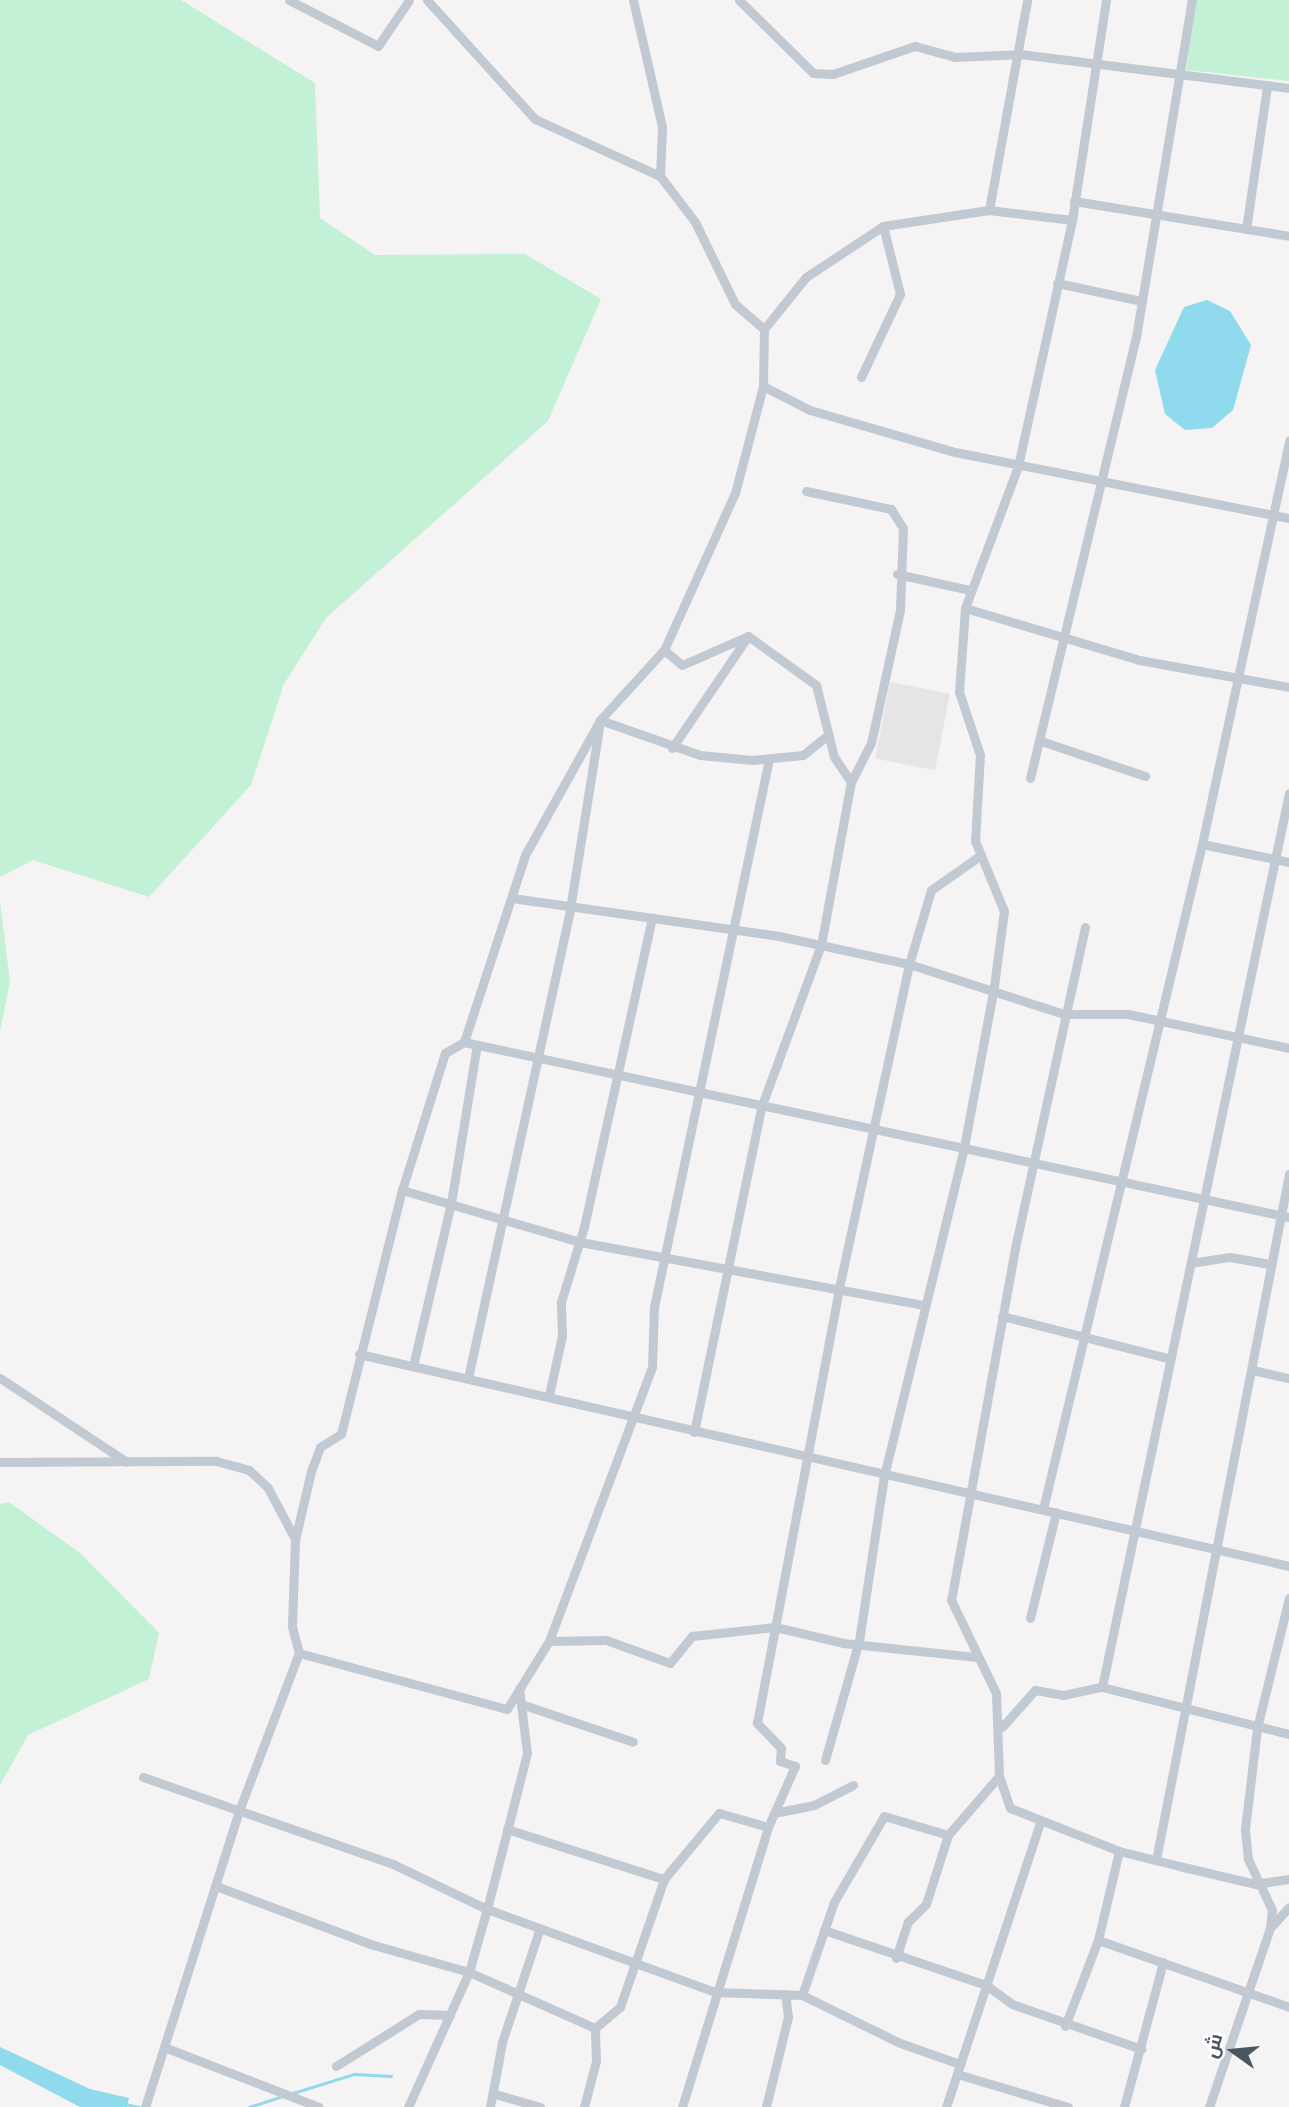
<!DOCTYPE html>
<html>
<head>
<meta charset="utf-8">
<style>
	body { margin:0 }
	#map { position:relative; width:1289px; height:2107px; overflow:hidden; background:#f5f3f3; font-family:Mulish,Cairo,sans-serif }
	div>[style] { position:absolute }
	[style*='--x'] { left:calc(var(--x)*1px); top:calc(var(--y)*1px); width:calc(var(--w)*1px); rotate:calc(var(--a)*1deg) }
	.education>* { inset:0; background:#e6e4e5; transform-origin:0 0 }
	.green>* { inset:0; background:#c3f1d5 }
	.water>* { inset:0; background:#90daee }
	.stream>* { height:2.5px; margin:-1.25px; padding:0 1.25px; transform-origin:1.25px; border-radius:1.25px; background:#90daee }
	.street>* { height:9px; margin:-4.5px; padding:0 4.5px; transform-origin:4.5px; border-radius:4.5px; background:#c1cad2 }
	span { translate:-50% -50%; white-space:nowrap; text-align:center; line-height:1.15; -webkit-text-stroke:5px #fff; paint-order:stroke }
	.north { position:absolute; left:1198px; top:2016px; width:70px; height:70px; -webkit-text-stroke:5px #fff; paint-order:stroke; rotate:285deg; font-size:19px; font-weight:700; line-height:28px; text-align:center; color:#4a5661 }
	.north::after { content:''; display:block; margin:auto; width:24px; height:32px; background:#4a5661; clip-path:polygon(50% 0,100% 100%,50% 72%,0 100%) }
</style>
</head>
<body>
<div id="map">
	<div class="education">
		<div style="left:890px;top:682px;width:61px;height:78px;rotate:11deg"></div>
	</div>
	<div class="green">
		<div style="clip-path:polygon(0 0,181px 0,315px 83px,320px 218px,375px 255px,525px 254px,601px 299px,548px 421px,326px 618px,284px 684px,251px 785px,149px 897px,33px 860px,0 877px)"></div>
		<div style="clip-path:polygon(1195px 0,1289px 0,1289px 81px,1186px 70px)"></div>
		<div style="clip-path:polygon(0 901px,10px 982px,0 1031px)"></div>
		<div style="clip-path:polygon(9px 1502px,80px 1553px,159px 1633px,149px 1679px,28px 1735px,0 1785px,0 1504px)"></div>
	</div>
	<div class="water">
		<div style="clip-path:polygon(1207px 300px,1230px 311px,1251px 345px,1233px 410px,1212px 428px,1185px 430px,1165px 414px,1155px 370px,1184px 307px)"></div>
		<div style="clip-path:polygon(0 2047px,90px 2089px,129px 2098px,127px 2107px,80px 2107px,0 2065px)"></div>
	</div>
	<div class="stream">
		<div style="--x:293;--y:2093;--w:64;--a:-17.3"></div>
		<div style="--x:354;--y:2074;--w:37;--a:3"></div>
		<div style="--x:125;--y:2104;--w:14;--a:12"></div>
		<div style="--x:249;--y:2107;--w:36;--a:-18"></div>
	</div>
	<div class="street">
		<div style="--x:289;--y:0;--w:100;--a:27.3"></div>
		<div style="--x:378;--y:46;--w:55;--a:-56"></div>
		<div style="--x:427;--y:0;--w:161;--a:47.8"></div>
		<div style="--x:535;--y:119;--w:137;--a:24.5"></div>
		<div style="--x:660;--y:176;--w:58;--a:52.7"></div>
		<div style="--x:695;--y:222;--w:91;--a:64"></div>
		<div style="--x:735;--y:304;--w:38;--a:41"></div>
		<div style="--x:633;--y:0;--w:130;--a:77.1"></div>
		<div style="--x:662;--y:127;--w:49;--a:92.3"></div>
		<div style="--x:739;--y:0;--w:104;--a:44.6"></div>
		<div style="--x:813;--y:73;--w:20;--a:3"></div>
		<div style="--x:833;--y:74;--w:87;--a:-18.9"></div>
		<div style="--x:915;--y:46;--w:41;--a:15.4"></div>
		<div style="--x:955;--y:57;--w:65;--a:-2.6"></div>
		<div style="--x:1020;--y:54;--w:271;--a:7.2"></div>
		<div style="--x:1074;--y:201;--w:218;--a:9.2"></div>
		<div style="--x:989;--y:210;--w:213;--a:-79.7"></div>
		<div style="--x:1246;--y:229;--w:145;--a:-81.6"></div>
		<div style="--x:1057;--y:283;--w:87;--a:12"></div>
		<div style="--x:861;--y:377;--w:92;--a:-64.8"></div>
		<div style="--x:900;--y:294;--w:70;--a:-104"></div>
		<div style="--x:763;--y:386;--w:53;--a:27.1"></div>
		<div style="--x:810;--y:410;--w:151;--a:16.2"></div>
		<div style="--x:955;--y:452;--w:340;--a:11.2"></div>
		<div style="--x:806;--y:491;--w:87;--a:12"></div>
		<div style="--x:891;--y:509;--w:22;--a:58"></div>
		<div style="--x:903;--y:528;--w:82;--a:92.1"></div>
		<div style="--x:900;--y:610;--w:136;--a:102.3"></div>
		<div style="--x:871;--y:743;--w:44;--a:117.1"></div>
		<div style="--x:897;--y:574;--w:75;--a:12.4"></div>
		<div style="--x:965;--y:608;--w:182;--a:16.6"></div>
		<div style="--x:1139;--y:660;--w:152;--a:10.2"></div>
		<div style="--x:664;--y:650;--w:23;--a:40"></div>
		<div style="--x:682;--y:665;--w:70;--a:-23.6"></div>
		<div style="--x:600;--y:720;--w:106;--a:19.3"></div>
		<div style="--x:700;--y:755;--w:52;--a:5.5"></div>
		<div style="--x:752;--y:760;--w:51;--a:-5.6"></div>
		<div style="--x:803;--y:755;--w:33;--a:-39"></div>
		<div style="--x:1041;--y:741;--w:110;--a:18.6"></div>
		<div style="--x:672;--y:748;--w:135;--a:-55.8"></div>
		<div style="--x:1030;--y:778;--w:454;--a:-76.5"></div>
		<div style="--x:1136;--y:337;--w:342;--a:-80.6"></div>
		<div style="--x:1202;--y:844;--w:89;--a:11.7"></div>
		<div style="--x:512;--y:898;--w:270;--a:8.1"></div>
		<div style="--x:779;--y:936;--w:133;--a:12.2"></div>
		<div style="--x:909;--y:964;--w:163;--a:17.9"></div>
		<div style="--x:1064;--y:1014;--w:64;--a:0"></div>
		<div style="--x:1128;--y:1014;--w:165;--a:11.9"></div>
		<div style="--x:1085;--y:927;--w:323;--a:102.3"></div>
		<div style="--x:1016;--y:1243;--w:363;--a:100.3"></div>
		<div style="--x:951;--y:1600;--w:103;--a:64.2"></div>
		<div style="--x:996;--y:1693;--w:83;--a:87.9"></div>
		<div style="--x:999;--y:1776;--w:34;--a:71"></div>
		<div style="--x:1010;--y:1808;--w:117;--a:21.5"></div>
		<div style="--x:1119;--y:1851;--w:62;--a:14"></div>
		<div style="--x:1179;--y:1866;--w:79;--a:13.2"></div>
		<div style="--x:1256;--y:1884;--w:33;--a:-9"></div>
		<div style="--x:464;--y:1042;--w:197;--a:-71.9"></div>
		<div style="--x:525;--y:855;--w:154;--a:-60.9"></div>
		<div style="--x:600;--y:720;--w:95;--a:-47.6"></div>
		<div style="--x:664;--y:650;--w:172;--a:-65.7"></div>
		<div style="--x:735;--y:493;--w:111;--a:-75.3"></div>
		<div style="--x:763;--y:386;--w:57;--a:-89"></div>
		<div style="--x:764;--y:329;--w:67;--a:-51.1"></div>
		<div style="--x:806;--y:277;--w:92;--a:-33.5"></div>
		<div style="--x:883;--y:226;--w:107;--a:-8.6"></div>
		<div style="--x:989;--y:210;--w:84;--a:6.9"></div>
		<div style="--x:402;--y:1190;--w:185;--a:16.3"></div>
		<div style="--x:580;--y:1242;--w:350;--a:10.4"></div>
		<div style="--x:1191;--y:1263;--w:39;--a:-9"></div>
		<div style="--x:1230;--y:1257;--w:40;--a:10"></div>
		<div style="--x:1002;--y:1316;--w:174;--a:14.3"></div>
		<div style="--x:359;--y:1354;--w:954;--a:12.84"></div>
		<div style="--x:413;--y:1366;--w:167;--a:-76.9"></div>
		<div style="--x:451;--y:1203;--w:160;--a:-80.7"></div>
		<div style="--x:1253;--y:1370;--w:37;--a:13"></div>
		<div style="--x:0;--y:1378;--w:152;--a:33.5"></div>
		<div style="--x:468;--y:1378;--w:480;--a:-77.7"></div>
		<div style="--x:570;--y:909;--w:189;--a:-80.9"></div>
		<div style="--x:549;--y:1395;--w:60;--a:-77.6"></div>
		<div style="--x:562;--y:1336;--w:34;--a:-92"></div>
		<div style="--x:561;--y:1302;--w:78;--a:-73"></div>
		<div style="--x:584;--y:1227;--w:317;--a:-77.6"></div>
		<div style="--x:694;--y:1432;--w:334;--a:-78.3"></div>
		<div style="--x:762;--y:1105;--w:171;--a:-69.8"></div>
		<div style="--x:821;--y:945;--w:166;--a:-79.6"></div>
		<div style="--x:851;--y:782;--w:30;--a:-124"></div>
		<div style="--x:834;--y:757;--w:74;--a:-104"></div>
		<div style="--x:816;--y:685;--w:84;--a:-144.2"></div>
		<div style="--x:0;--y:1462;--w:216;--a:-0.3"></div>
		<div style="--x:216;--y:1461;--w:34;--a:15"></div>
		<div style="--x:249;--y:1470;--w:26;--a:43"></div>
		<div style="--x:268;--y:1488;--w:58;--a:62.1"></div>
		<div style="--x:1043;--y:1509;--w:684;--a:-76.55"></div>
		<div style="--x:1202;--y:844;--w:413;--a:-77.8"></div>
		<div style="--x:1030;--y:1618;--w:109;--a:-76.2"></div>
		<div style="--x:549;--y:1641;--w:57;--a:-1"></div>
		<div style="--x:606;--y:1640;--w:68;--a:19.8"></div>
		<div style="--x:670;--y:1663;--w:35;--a:-51"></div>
		<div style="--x:692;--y:1636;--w:83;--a:-6.2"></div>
		<div style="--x:775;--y:1627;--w:70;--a:13.2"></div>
		<div style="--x:843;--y:1643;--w:135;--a:6"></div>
		<div style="--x:299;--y:1653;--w:215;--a:15.1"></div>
		<div style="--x:507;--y:1709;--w:80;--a:-58.3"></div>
		<div style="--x:549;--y:1641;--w:293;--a:-69.4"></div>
		<div style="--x:652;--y:1367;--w:60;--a:-88.1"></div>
		<div style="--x:654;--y:1307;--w:560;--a:-78.15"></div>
		<div style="--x:1102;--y:1687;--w:913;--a:-78.19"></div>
		<div style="--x:521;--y:1704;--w:118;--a:18.7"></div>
		<div style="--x:1002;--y:1727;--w:50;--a:-48.3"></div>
		<div style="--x:1035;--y:1690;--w:28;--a:10"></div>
		<div style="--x:1063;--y:1695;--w:40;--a:-12"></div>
		<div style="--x:1102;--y:1687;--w:193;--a:14.1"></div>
		<div style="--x:825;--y:1760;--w:124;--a:-74.1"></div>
		<div style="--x:859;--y:1641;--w:167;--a:-81.4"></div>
		<div style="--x:884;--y:1476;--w:339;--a:-76.3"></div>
		<div style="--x:964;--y:1147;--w:164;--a:-79.4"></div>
		<div style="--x:994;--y:986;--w:76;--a:-82.4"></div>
		<div style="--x:1004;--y:911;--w:76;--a:-112.5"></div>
		<div style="--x:975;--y:841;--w:86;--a:-86.7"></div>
		<div style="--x:980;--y:755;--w:66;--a:-108.4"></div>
		<div style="--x:959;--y:692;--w:84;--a:-85.9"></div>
		<div style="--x:965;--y:608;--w:152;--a:-69.5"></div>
		<div style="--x:1018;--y:466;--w:252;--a:-77.6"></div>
		<div style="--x:1072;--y:220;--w:223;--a:-81.2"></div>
		<div style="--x:143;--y:1777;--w:267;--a:19.2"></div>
		<div style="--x:395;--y:1865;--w:102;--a:25.6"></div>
		<div style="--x:487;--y:1909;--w:243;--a:20"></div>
		<div style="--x:715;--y:1992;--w:87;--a:2"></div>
		<div style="--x:802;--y:1995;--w:109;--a:26.1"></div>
		<div style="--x:900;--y:2043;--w:64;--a:19.3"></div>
		<div style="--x:774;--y:1813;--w:41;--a:-11.3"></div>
		<div style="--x:814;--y:1805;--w:44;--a:-27.1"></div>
		<div style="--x:507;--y:1829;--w:165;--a:17.7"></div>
		<div style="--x:1156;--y:1860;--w:699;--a:-79.03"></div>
		<div style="--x:216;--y:1886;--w:165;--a:20.6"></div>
		<div style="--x:370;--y:1944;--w:103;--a:15.8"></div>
		<div style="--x:469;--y:1972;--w:138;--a:24"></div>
		<div style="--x:1270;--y:1928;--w:28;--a:-48"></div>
		<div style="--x:824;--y:1930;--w:171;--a:18.8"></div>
		<div style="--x:986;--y:1985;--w:32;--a:36"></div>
		<div style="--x:1012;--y:2004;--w:137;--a:19.2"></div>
		<div style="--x:1098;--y:1940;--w:202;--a:19.3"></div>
		<div style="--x:896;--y:1958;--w:38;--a:-72"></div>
		<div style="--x:908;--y:1922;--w:25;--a:-45"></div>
		<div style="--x:926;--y:1904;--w:72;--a:-72.3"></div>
		<div style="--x:802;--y:1995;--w:98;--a:-71"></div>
		<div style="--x:834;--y:1902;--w:99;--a:-59.8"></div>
		<div style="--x:884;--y:1816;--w:67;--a:16.5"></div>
		<div style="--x:948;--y:1835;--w:78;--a:-49.2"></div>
		<div style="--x:1065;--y:2026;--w:92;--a:-69"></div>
		<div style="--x:1098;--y:1940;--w:91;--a:-76.7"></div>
		<div style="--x:164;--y:2047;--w:166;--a:21.2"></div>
		<div style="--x:336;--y:2066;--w:98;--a:-32.1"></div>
		<div style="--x:419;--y:2014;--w:31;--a:2"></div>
		<div style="--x:957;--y:2074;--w:116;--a:16.6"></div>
		<div style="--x:495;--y:2094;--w:47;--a:16.1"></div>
		<div style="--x:145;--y:2107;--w:314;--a:-72.4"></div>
		<div style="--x:240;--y:1808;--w:166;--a:-69.2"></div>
		<div style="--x:299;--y:1653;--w:28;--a:-105"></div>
		<div style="--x:292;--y:1626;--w:86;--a:-88"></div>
		<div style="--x:295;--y:1540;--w:71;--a:-76.9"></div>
		<div style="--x:311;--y:1471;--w:26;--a:-69"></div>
		<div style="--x:320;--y:1447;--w:25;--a:-32"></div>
		<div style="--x:341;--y:1434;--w:252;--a:-76"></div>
		<div style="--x:402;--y:1190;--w:144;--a:-72.6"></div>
		<div style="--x:445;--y:1053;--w:22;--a:-30"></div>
		<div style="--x:464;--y:1042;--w:843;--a:11.98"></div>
		<div style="--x:408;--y:2107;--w:148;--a:-65.7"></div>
		<div style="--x:469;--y:1972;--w:66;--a:-74.1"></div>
		<div style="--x:487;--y:1909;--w:161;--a:-75.6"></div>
		<div style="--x:527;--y:1753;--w:65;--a:-97"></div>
		<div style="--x:490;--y:2107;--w:66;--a:-79.5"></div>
		<div style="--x:502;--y:2042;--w:120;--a:-71.6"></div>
		<div style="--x:584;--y:2107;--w:48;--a:-75.4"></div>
		<div style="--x:596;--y:2061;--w:33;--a:-92"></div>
		<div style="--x:595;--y:2028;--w:33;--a:-40"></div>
		<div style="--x:620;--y:2007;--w:135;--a:-71"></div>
		<div style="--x:664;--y:1879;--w:86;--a:-50.2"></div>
		<div style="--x:719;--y:1813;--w:51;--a:15.9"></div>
		<div style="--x:682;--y:2107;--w:293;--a:-72.9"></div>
		<div style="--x:768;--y:1827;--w:67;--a:-66.1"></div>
		<div style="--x:795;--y:1766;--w:16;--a:-162"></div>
		<div style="--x:780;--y:1761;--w:13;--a:-86"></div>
		<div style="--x:781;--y:1748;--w:35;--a:-134"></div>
		<div style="--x:757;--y:1723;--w:443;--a:-79.3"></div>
		<div style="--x:839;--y:1288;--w:331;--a:-77.8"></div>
		<div style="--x:909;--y:964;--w:77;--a:-73.4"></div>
		<div style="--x:931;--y:890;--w:61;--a:-35"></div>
		<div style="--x:766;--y:2107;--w:93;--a:-76.3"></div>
		<div style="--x:788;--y:2017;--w:23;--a:-97"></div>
		<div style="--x:946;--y:2107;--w:300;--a:-71.7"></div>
		<div style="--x:1124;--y:2107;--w:150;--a:-74.9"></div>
		<div style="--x:1209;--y:2107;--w:189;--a:-71.2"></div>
		<div style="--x:1270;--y:1928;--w:18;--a:-84"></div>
		<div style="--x:1272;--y:1910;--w:56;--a:-115.2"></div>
		<div style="--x:1248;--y:1859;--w:30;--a:-96"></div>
		<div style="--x:1245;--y:1829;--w:102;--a:-83.2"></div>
		<div style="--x:1257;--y:1728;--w:134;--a:-76.2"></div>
	</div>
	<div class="north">ش</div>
</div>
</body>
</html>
